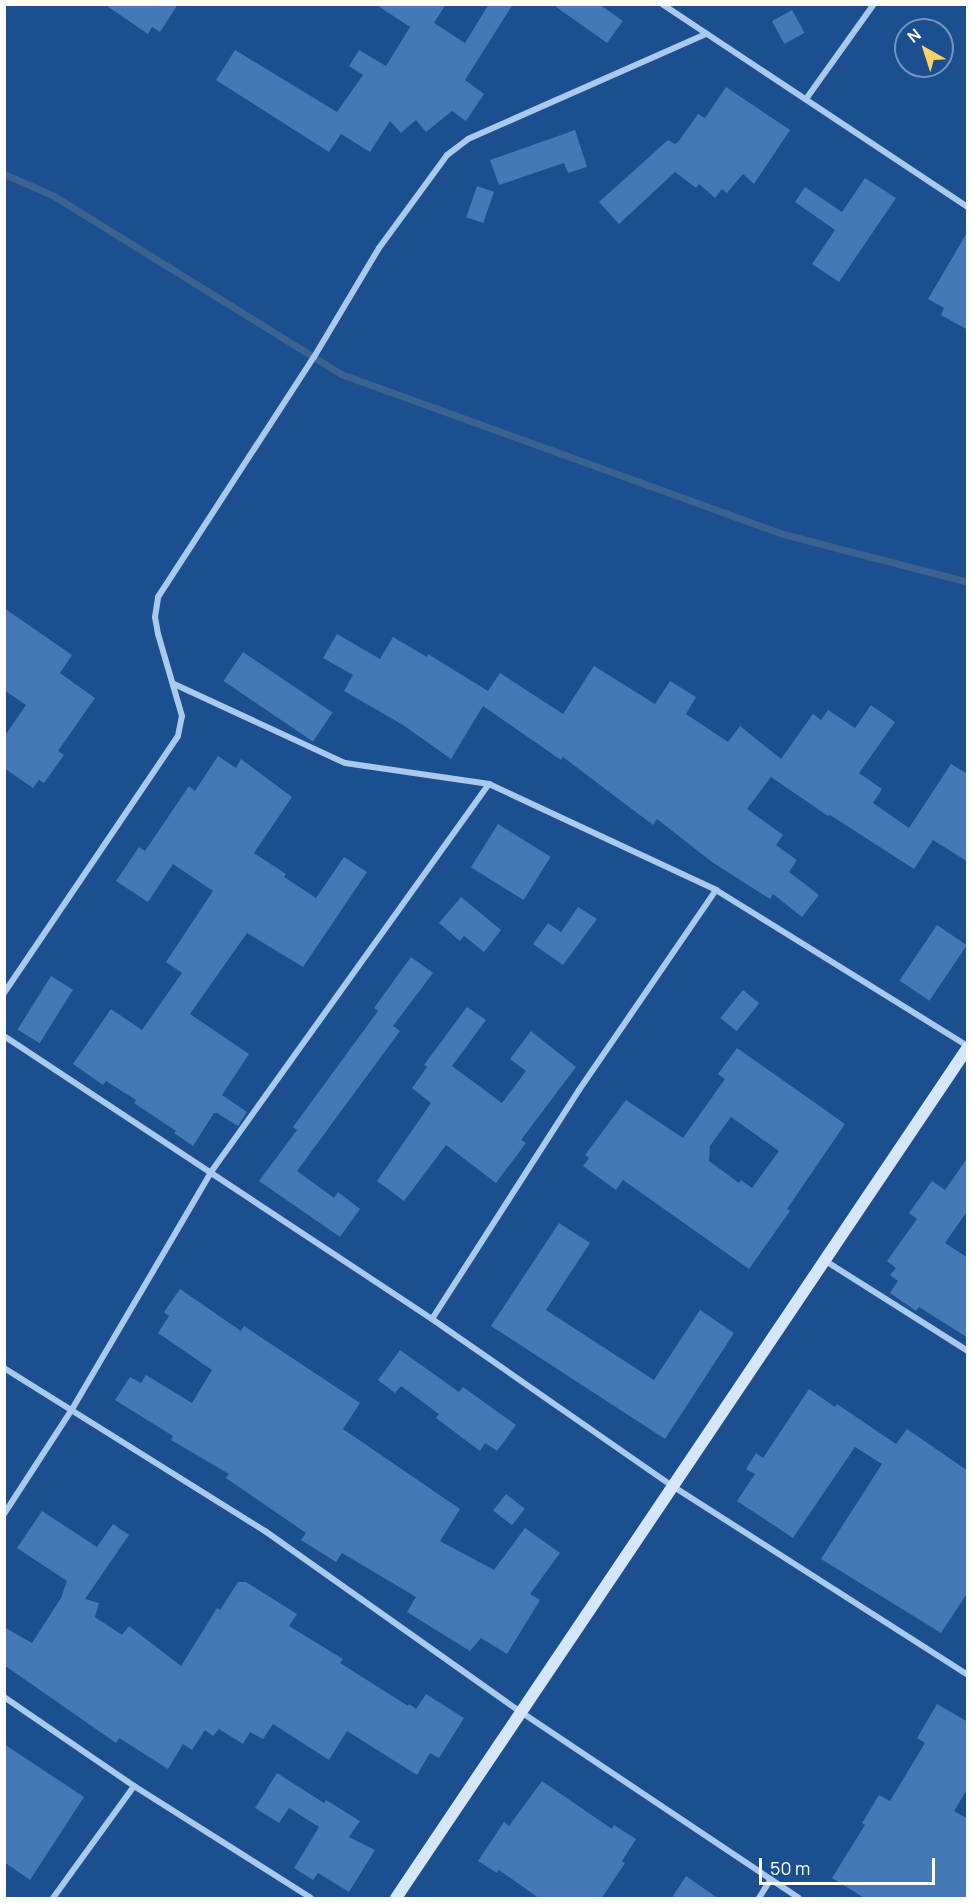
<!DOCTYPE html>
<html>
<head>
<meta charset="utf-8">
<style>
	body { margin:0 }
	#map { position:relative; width:972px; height:1903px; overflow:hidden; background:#1b4f8f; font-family:Manrope,sans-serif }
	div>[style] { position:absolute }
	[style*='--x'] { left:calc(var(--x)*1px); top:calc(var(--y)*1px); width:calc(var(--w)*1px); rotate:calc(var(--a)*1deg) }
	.stream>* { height:7px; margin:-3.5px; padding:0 3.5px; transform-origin:3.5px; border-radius:3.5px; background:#3c6290 }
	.building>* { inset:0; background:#4478b7; transform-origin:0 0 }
	.street>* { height:6px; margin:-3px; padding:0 3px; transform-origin:3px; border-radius:3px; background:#a9c9ee }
	.secondary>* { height:12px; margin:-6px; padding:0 6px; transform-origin:6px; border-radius:6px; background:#d6e6fa }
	span { translate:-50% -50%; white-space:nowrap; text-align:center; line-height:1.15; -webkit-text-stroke:6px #1b4f8f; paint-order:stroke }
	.frame { position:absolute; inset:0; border:6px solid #fff; pointer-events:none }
	.north { position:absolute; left:894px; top:18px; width:60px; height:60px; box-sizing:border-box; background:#1b4f8f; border:2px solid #7695bc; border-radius:50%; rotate:321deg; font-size:16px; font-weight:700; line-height:24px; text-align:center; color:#fff }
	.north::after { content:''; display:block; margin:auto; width:21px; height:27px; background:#ffd166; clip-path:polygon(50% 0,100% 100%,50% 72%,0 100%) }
	.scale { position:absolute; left:759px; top:1858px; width:176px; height:27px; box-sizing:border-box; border:3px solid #fff; border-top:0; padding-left:8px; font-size:18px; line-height:21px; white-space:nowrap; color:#fff; -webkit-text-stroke:4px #1b4f8f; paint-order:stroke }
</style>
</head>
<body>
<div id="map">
	<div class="stream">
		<div style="--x:4;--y:174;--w:55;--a:23.7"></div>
		<div style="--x:54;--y:196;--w:338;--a:31.8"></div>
		<div style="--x:341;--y:374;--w:470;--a:19.9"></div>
		<div style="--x:783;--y:534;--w:191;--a:14.5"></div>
	</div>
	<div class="building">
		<div style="clip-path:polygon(104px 4px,178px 4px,160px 32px,152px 27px,148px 34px)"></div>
		<div style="clip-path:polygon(375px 4px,446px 4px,434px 23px,465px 43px,489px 4px,513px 4px,465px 80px,484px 94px,466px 121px,452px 111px,426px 132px,416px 120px,401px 133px,390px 121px,370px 152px,341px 134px,329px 152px,216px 80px,235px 50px,337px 112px,363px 75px,349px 66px,359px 50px,386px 66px,410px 27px)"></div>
		<div style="clip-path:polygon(552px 4px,599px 4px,623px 21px,607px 43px)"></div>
		<div style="left:792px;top:10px;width:26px;height:23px;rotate:61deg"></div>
		<div style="clip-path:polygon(726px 87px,790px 130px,754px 184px,743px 174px,727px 193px,722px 189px,715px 198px,699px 184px,696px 188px,675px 172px,619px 224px,599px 202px,668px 140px,675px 144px,678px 142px,698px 114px,705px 118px)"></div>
		<div style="clip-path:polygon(575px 130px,587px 167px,568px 173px,564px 163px,499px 185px,490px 160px)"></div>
		<div style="clip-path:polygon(865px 178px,896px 198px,839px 282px,812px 264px,835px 230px,795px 202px,805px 187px,842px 212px)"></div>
		<div style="left:477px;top:186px;width:18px;height:33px;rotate:19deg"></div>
		<div style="clip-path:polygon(968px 231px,968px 330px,941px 315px,944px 308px,928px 299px)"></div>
		<div style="clip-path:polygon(4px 608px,72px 655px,60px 673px,95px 698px,58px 751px,64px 755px,44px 783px,39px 780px,33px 788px,4px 768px,4px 737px,26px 705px,4px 690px)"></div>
		<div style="clip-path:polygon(337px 634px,380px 659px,393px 637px,427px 657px,428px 654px,488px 691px,500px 673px,563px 714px,594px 666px,655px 704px,670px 681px,696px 697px,686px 714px,728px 742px,740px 726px,781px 759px,813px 714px,821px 720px,828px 710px,855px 728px,871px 705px,895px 722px,859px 773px,882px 789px,873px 803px,909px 828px,951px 764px,968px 774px,968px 862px,933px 840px,914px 869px,830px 815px,828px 816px,771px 777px,747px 809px,783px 835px,776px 845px,797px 860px,789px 872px,819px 895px,802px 917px,773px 894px,770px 899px,712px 862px,657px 819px,653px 825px,563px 757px,561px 760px,483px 706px,451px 759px,403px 725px,344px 691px,353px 675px,323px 658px)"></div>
		<div style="left:243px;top:652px;width:108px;height:35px;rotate:34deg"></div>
		<div style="clip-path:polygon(218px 756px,236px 768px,241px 759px,292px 797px,254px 853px,286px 874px,284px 877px,316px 898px,344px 857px,367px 872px,303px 967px,247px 933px,190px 1014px,249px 1054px,222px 1095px,247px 1112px,238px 1126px,217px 1113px,214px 1113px,193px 1146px,174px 1133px,176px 1131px,134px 1103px,136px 1100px,106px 1081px,103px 1085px,73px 1064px,111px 1009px,142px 1030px,182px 973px,166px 962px,213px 891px,173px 864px,148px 902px,116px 881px,139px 847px,145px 851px,189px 786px,195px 791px)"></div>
		<div style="left:498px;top:824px;width:62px;height:51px;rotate:32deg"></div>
		<div style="clip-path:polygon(461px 897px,501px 930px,484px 952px,464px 936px,460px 941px,439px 923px)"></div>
		<div style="clip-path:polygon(578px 907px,597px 919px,563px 965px,533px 944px,548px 923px,561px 932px)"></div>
		<div style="left:937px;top:925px;width:36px;height:67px;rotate:34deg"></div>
		<div style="clip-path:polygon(411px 957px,433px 973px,393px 1026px,400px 1031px,297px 1171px,334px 1198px,338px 1192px,360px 1209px,340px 1237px,259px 1181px,297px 1130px,293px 1127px,378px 1011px,374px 1008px)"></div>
		<div style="left:51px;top:976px;width:26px;height:63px;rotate:32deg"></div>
		<div style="left:743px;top:990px;width:21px;height:36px;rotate:39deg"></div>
		<div style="clip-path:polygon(467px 1007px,486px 1020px,452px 1066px,502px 1103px,526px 1071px,510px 1059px,531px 1031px,576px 1067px,521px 1140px,526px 1143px,496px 1183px,446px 1145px,404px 1201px,377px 1181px,431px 1103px,412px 1088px,427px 1067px,424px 1065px)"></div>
		<div style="clip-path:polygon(evenodd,737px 1048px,845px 1124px,787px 1209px,790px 1211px,749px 1269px,623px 1180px,616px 1190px,583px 1166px,589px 1158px,585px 1155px,626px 1100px,683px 1138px,725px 1079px,718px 1074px,737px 1048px,731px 1117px,779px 1151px,752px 1188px,741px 1180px,739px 1183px,709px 1161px,710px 1146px,731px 1117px)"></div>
		<div style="clip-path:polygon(968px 1157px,968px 1210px,945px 1243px,968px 1258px,968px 1338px,919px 1307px,916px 1311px,890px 1293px,898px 1281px,890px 1275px,896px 1268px,887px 1261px,917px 1219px,909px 1213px,932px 1181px,945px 1190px)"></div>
		<div style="clip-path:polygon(559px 1223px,590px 1243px,546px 1310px,654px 1380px,700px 1310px,734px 1333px,665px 1439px,491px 1326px)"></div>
		<div style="clip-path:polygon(180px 1289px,241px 1331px,244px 1326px,360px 1403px,343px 1429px,460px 1509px,440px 1541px,494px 1570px,525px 1528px,560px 1553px,530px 1594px,540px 1600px,507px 1654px,481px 1638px,470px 1651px,423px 1622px,407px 1612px,416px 1597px,342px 1553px,336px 1562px,301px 1540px,306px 1533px,226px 1478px,229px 1474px,171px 1440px,173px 1436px,115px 1400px,130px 1377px,141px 1383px,146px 1375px,192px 1403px,212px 1370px,158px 1333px,169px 1316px,164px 1312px)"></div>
		<div style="clip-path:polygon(400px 1350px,459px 1392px,463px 1387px,516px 1425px,497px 1451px,485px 1443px,480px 1451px,436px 1418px,439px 1414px,401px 1386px,395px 1393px,378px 1380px)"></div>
		<div style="clip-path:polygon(809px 1389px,835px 1407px,837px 1404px,896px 1444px,907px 1429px,968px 1471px,968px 1592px,941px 1633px,821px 1559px,882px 1464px,855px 1447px,793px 1538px,737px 1501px,755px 1474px,746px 1469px,756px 1453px,763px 1458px)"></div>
		<div style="left:506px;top:1494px;width:24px;height:21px;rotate:38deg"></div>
		<div style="clip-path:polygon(42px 1511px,97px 1547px,113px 1524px,129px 1535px,85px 1599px,99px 1603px,95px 1617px,122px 1635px,129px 1626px,181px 1666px,217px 1608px,220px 1610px,238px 1582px,246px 1582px,297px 1614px,289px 1626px,343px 1659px,340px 1663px,408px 1706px,409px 1704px,416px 1709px,426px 1694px,464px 1718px,439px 1758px,430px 1753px,417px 1775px,347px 1731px,329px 1760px,273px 1724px,263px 1739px,250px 1732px,243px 1744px,219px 1729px,213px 1736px,205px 1730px,192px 1750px,183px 1744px,168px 1769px,119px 1738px,116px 1743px,4px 1665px,4px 1627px,32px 1643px,61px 1598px,67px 1581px,17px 1548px)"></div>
		<div style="clip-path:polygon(937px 1704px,968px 1722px,968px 1788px,954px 1811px,968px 1819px,968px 1899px,866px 1899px,832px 1878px,865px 1825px,862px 1823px,879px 1795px,890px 1801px,925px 1743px,917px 1738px)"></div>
		<div style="clip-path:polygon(4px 1744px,84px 1797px,30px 1880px,4px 1862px)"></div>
		<div style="clip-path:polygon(277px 1773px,324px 1803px,326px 1800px,360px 1821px,349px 1837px,375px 1850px,349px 1892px,318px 1873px,313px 1880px,294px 1868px,319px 1827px,289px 1808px,279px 1823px,255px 1808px)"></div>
		<div style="clip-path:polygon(542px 1781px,612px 1829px,614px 1825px,636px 1839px,622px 1861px,625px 1863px,601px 1899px,540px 1899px,499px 1870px,497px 1873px,478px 1861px,504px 1822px,509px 1826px)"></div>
		<div style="clip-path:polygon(686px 1876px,719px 1899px,671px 1899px)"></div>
	</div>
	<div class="street">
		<div style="--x:662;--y:4;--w:367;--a:33.6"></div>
		<div style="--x:806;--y:99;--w:117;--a:-54.4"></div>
		<div style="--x:174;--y:684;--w:188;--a:24.8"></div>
		<div style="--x:345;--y:763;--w:146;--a:8.3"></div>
		<div style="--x:489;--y:784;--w:251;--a:25"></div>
		<div style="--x:716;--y:890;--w:296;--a:31.8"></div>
		<div style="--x:4;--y:993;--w:310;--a:-55.9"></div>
		<div style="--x:178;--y:736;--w:20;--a:-79"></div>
		<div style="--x:182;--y:716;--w:85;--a:-106.3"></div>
		<div style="--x:158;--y:634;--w:17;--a:-100"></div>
		<div style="--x:155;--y:617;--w:20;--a:-81"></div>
		<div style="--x:158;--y:597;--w:286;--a:-57"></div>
		<div style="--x:314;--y:357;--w:127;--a:-59.2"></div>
		<div style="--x:379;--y:248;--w:115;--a:-53.8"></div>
		<div style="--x:447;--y:155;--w:26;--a:-37"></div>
		<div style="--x:468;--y:139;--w:260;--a:-23.8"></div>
		<div style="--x:4;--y:1036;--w:513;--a:33.47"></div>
		<div style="--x:432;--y:1319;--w:295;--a:34.8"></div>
		<div style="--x:674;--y:1487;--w:349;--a:32.6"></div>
		<div style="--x:824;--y:1260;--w:170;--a:32.3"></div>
		<div style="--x:432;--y:1319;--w:272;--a:-57.3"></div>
		<div style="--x:579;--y:1090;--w:242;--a:-55.6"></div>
		<div style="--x:4;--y:1368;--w:308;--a:32"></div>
		<div style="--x:265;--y:1531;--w:314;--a:35.3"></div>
		<div style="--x:521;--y:1712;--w:334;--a:33.8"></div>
		<div style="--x:4;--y:1514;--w:123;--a:-57"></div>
		<div style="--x:71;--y:1411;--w:277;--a:-59.6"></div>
		<div style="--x:211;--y:1172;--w:477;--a:-54.4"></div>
		<div style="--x:4;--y:1697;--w:158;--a:34.4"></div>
		<div style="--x:134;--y:1786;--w:209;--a:32.3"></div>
		<div style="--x:53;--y:1898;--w:138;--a:-54.1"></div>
		<div style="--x:759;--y:1898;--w:22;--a:-58"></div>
	</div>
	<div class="secondary">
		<div style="--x:396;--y:1898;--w:1025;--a:-56.09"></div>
	</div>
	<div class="frame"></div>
	<div class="north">N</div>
	<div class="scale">50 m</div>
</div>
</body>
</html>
